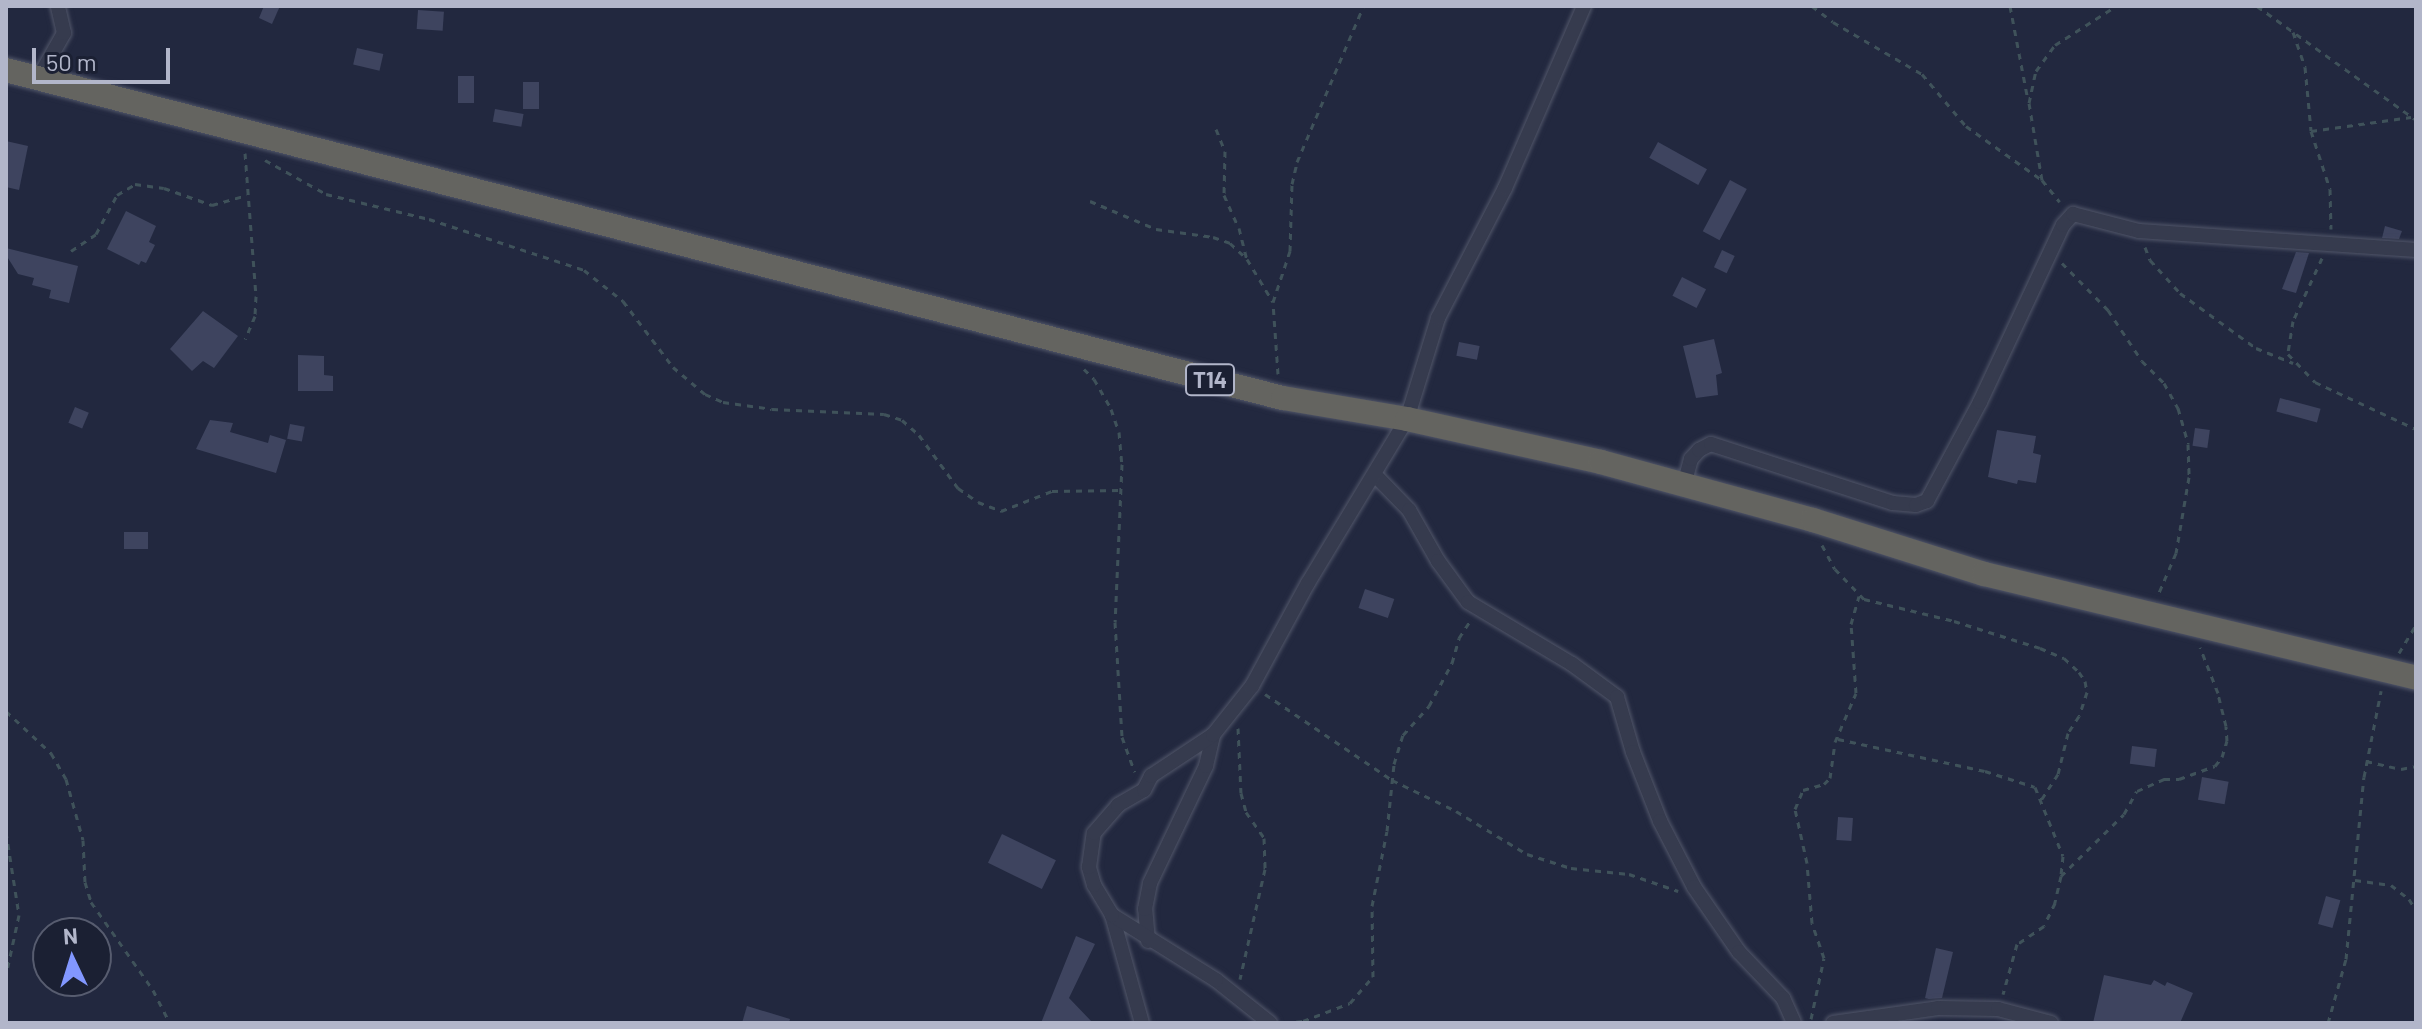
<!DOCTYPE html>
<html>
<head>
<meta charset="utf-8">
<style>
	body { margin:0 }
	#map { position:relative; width:2422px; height:1029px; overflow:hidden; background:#22283f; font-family:Barlow,sans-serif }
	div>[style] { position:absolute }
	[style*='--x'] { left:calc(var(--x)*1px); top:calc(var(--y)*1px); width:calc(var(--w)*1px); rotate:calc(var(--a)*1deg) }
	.building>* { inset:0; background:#3e445f; transform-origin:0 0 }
	.path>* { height:3px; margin-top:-1.5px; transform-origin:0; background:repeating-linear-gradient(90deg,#3f525a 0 6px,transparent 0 12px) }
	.roads { filter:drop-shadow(0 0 2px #515669) drop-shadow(0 0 2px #515669) }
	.minor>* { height:14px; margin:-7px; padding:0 7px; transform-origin:7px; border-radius:7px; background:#363b4e }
	.trunk>* { height:24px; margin:-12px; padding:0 12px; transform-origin:12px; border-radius:12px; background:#646460 }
	span { translate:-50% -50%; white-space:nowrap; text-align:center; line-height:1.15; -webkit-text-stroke:7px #1b2033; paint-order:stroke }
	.shield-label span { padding:2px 6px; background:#1b2033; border:2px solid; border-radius:6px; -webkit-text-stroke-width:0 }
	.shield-label { font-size:22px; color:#b2b6ca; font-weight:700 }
	.frame { position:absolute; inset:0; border:8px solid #b2b6ca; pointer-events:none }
	.north { position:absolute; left:32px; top:917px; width:80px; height:80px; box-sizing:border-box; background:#1b2033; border:2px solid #575c6f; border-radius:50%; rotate:356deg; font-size:22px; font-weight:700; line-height:32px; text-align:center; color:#b2b6ca }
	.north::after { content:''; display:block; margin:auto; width:28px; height:36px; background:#8297ff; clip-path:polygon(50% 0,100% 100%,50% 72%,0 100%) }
	.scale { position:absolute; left:32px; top:48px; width:138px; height:36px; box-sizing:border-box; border:4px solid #b2b6ca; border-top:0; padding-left:10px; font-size:24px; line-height:28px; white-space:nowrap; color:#b2b6ca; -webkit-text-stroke:6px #1b2033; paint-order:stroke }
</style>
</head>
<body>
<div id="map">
	<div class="building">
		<div style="clip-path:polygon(264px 6px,280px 6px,272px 24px,259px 18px)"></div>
		<div style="left:418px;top:10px;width:26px;height:19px;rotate:4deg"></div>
		<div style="left:357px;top:48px;width:27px;height:17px;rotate:13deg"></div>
		<div style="left:458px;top:76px;width:16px;height:27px"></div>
		<div style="left:523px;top:82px;width:16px;height:27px"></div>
		<div style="left:495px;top:109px;width:29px;height:13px;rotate:10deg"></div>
		<div style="clip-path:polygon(6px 141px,28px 146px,19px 190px,6px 187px)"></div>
		<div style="left:1658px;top:142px;width:56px;height:18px;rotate:29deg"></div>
		<div style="left:1730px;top:180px;width:19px;height:58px;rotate:28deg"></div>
		<div style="clip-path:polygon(126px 211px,156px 226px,149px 242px,155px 245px,146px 263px,141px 261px,139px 265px,107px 249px)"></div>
		<div style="clip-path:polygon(2385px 226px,2402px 231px,2399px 239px,2382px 238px)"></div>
		<div style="clip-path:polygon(6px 248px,78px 266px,69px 303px,49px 298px,51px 290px,32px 285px,34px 278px,18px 274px,6px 255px)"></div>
		<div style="left:1722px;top:250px;width:14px;height:19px;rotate:25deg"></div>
		<div style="clip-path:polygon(2296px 252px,2309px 253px,2296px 293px,2282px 289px)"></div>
		<div style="left:1682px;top:277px;width:27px;height:21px;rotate:27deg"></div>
		<div style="clip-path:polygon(203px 311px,238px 336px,214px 368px,203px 361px,192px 371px,170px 349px)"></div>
		<div style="clip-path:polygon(1714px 339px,1722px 373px,1716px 375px,1718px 395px,1696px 398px,1683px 346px)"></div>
		<div style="left:1459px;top:342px;width:21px;height:14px;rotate:11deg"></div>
		<div style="clip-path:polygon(298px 355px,324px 356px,324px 375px,333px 376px,333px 391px,298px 391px)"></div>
		<div style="left:2280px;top:398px;width:42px;height:14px;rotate:15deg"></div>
		<div style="left:75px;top:407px;width:15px;height:17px;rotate:23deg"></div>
		<div style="clip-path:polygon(210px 420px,233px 423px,230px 432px,268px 443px,270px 435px,286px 440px,276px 473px,196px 449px)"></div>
		<div style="left:290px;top:424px;width:15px;height:15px;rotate:11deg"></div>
		<div style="left:2195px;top:428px;width:15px;height:18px;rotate:8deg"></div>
		<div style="clip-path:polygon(1997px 430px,2036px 436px,2033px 453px,2041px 455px,2036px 483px,2018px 480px,2017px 484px,1988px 477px)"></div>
		<div style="left:148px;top:532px;width:17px;height:24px;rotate:90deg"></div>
		<div style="left:1365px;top:589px;width:31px;height:20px;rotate:19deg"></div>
		<div style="left:2132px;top:746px;width:25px;height:18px;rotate:7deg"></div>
		<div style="left:2202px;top:777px;width:27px;height:23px;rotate:10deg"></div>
		<div style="left:1838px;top:817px;width:15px;height:23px;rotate:4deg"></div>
		<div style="left:1002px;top:834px;width:60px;height:32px;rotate:26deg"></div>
		<div style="left:2326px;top:896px;width:15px;height:29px;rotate:16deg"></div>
		<div style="clip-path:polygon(1076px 936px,1095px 944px,1069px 998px,1093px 1023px,1041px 1023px)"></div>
		<div style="clip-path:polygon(1936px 948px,1953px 952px,1942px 998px,1929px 999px,1925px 998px)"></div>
		<div style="clip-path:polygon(2104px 975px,2151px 985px,2154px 980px,2165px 986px,2167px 982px,2193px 993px,2180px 1023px,2093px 1023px)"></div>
		<div style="clip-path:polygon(747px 1006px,790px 1019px,789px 1023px,742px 1023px)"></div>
	</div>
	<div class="path">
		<div style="--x:1812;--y:6;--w:26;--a:37"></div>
		<div style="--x:1833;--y:22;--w:103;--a:30.3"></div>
		<div style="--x:1922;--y:74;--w:68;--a:49.8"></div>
		<div style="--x:1966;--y:126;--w:93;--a:35.4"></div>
		<div style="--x:2042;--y:180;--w:28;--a:51"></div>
		<div style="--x:2010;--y:6;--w:96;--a:79.2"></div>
		<div style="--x:2257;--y:6;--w:196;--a:35.6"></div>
		<div style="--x:2293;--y:32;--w:37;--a:71"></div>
		<div style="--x:2305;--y:67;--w:64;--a:84.6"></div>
		<div style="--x:2311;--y:131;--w:61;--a:71.9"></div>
		<div style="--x:2330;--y:189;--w:40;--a:88.6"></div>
		<div style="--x:1216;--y:129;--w:24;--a:68"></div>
		<div style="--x:1225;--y:151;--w:44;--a:91.3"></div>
		<div style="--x:1224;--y:195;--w:36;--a:66"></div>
		<div style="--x:1239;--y:228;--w:32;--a:76"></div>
		<div style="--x:2311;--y:131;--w:101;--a:-8"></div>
		<div style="--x:245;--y:153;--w:143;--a:85.6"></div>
		<div style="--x:256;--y:296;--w:20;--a:93"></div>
		<div style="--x:255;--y:316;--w:25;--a:113"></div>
		<div style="--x:265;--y:160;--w:70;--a:29.1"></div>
		<div style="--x:326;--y:194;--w:106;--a:13.6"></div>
		<div style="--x:429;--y:219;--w:163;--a:18.2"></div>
		<div style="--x:584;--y:270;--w:50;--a:38.5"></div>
		<div style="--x:623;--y:301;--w:83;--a:52.9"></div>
		<div style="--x:673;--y:367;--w:42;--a:40.2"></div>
		<div style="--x:705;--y:394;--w:20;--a:24"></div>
		<div style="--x:723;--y:402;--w:49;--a:8.1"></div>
		<div style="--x:772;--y:409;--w:112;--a:2.6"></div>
		<div style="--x:884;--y:414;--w:19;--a:18"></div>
		<div style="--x:902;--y:420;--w:23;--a:41"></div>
		<div style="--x:919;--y:435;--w:66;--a:53.7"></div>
		<div style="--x:958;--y:488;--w:24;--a:35"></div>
		<div style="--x:978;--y:502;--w:25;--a:21"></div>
		<div style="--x:1001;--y:511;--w:55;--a:-21.4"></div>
		<div style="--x:1052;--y:491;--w:69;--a:-0.8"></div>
		<div style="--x:2042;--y:180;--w:78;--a:-99.6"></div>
		<div style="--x:2029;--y:103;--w:33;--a:-78"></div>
		<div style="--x:2036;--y:71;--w:32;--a:-54"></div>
		<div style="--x:2055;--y:45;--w:72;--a:-32.6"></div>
		<div style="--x:1090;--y:201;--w:72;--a:23"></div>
		<div style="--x:1156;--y:229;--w:58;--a:8"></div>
		<div style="--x:1213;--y:237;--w:18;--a:19"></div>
		<div style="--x:1230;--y:243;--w:23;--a:43"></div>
		<div style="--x:1247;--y:259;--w:50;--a:58.8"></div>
		<div style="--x:2145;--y:247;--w:14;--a:69"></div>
		<div style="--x:2150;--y:260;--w:45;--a:47.7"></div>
		<div style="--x:2180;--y:293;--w:94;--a:35.9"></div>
		<div style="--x:2256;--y:348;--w:40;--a:22"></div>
		<div style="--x:71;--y:251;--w:30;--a:-34"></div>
		<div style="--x:96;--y:234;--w:44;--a:-61.7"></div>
		<div style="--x:117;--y:195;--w:21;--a:-31"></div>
		<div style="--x:135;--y:184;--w:29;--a:8"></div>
		<div style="--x:164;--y:188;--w:51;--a:19.5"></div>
		<div style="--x:212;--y:205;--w:36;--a:-16"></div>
		<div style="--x:2322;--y:258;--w:69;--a:114.7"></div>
		<div style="--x:2293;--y:321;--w:33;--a:99"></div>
		<div style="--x:2288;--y:354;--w:39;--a:46"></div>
		<div style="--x:2315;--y:382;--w:111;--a:25"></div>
		<div style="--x:2062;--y:263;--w:66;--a:45.6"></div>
		<div style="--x:2108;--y:310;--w:61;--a:56.3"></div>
		<div style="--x:2142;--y:361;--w:31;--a:45"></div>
		<div style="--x:2164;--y:383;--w:29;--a:61"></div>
		<div style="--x:2178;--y:408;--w:37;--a:74"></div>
		<div style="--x:2188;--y:444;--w:33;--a:88"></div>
		<div style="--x:2189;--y:477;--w:77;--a:99.7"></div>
		<div style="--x:2176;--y:553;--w:46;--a:113.2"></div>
		<div style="--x:1084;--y:369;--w:14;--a:45"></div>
		<div style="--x:1094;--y:379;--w:34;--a:60"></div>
		<div style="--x:1111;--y:409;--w:24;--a:71"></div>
		<div style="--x:1119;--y:432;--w:32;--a:85"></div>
		<div style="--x:1122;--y:464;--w:158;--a:92.5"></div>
		<div style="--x:1115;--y:622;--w:115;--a:86.5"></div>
		<div style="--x:1122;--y:737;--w:37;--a:70"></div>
		<div style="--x:1278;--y:374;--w:72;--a:-94"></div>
		<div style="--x:1273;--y:302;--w:54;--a:-71.6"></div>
		<div style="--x:1290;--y:251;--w:67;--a:-88.3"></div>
		<div style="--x:1292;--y:184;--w:23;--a:-77"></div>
		<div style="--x:1297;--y:162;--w:168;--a:-66.9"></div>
		<div style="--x:1822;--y:545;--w:27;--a:62"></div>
		<div style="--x:1835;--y:569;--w:42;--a:46"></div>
		<div style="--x:1864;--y:599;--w:93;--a:13.7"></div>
		<div style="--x:1954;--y:621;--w:90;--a:17.4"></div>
		<div style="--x:2040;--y:648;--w:26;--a:23"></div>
		<div style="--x:2064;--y:658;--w:21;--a:43"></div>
		<div style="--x:2079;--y:672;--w:11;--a:56"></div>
		<div style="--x:2085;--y:681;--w:11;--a:80"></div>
		<div style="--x:2087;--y:692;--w:25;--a:108"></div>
		<div style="--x:2079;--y:716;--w:20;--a:123"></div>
		<div style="--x:2068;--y:733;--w:42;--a:103.7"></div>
		<div style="--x:2058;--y:774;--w:31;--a:123"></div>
		<div style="--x:2399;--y:653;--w:33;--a:-59"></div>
		<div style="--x:1265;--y:694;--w:153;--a:34.1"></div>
		<div style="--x:1392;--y:780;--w:71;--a:25.8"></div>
		<div style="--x:1456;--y:811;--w:83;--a:31.2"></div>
		<div style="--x:1527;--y:854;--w:46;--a:17.7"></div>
		<div style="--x:1571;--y:868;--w:58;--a:5.9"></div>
		<div style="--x:1629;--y:874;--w:52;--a:19.1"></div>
		<div style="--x:6;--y:711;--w:62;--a:43"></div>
		<div style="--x:51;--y:753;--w:30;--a:60"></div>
		<div style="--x:66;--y:779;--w:63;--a:74.4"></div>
		<div style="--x:83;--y:840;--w:42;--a:87.3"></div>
		<div style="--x:85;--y:882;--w:21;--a:73"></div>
		<div style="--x:91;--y:902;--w:108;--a:54.8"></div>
		<div style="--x:153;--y:990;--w:37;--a:63"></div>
		<div style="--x:1238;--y:728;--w:65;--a:87.4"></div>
		<div style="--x:1241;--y:793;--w:20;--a:75"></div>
		<div style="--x:1246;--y:812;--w:32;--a:55"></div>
		<div style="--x:1264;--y:838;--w:31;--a:88"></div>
		<div style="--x:1265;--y:869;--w:113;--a:102.8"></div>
		<div style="--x:1838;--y:739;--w:150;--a:12.3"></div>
		<div style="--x:1985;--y:771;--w:52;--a:17.7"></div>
		<div style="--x:2035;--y:787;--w:74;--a:67.9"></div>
		<div style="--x:2063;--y:856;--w:20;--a:96"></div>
		<div style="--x:2061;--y:876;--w:28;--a:103"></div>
		<div style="--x:2055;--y:903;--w:25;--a:116"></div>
		<div style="--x:2044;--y:926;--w:32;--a:146"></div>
		<div style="--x:2017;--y:944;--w:52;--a:105.6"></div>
		<div style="--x:2366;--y:761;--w:36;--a:13"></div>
		<div style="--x:2401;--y:769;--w:15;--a:-11"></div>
		<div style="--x:6;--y:832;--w:84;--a:81.1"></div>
		<div style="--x:19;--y:915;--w:61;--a:102.2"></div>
		<div style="--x:2061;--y:876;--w:88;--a:-44.5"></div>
		<div style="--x:2124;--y:814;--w:26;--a:-61"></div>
		<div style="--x:2137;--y:791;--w:30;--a:-24"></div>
		<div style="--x:2164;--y:779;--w:15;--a:0"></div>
		<div style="--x:2179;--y:779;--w:38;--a:-20"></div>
		<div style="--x:2215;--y:766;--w:11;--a:-52"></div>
		<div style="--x:2222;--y:757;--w:17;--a:-73"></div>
		<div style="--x:2227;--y:741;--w:15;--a:-94"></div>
		<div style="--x:2226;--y:726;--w:34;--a:-104"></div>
		<div style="--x:2218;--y:693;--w:49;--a:-111.4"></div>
		<div style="--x:2355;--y:880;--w:36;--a:8"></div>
		<div style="--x:2391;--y:885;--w:23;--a:38"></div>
		<div style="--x:2409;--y:899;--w:13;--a:58"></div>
		<div style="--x:1811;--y:1019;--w:62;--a:-78"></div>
		<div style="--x:1824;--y:958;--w:37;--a:-109"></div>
		<div style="--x:1812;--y:923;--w:60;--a:-94.8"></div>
		<div style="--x:1807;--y:863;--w:55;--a:-102.5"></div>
		<div style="--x:1795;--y:809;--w:21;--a:-67"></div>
		<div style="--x:1803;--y:790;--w:22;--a:-16"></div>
		<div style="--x:1824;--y:784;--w:8;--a:-45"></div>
		<div style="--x:1830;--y:778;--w:36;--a:-82"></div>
		<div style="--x:1835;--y:742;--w:53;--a:-66.8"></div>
		<div style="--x:1856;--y:693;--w:69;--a:-94.1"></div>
		<div style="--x:1851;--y:624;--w:29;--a:-74"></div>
		<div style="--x:1284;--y:1023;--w:19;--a:-6"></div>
		<div style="--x:1303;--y:1021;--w:50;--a:-21"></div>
		<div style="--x:1350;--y:1003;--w:35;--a:-49"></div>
		<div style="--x:1373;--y:977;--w:71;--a:-90.8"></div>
		<div style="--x:1372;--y:906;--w:76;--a:-78.7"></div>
		<div style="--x:1387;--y:831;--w:67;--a:-84"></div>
		<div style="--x:1394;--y:764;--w:30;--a:-73"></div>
		<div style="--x:1403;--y:735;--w:39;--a:-48"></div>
		<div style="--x:1429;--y:706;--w:49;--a:-61.9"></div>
		<div style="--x:1452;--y:663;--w:26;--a:-74"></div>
		<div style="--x:1459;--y:638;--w:20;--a:-57"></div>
		<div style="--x:2328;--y:1023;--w:66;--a:-74.3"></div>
		<div style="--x:2346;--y:959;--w:183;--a:-84.4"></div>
		<div style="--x:2364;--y:777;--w:88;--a:-78.8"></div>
	</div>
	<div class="roads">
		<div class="minor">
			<div style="--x:38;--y:79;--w:53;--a:-60.5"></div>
			<div style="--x:64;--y:33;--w:28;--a:-103"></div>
			<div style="--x:1375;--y:475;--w:49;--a:45.8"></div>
			<div style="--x:1409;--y:510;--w:59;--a:60.4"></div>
			<div style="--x:1438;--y:561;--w:51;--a:53.8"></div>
			<div style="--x:1468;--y:602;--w:121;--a:30.8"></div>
			<div style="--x:1572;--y:664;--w:56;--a:36.3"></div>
			<div style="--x:1617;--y:697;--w:57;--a:73.8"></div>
			<div style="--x:1633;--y:752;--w:74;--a:68.6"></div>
			<div style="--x:1660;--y:821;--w:74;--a:62.7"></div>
			<div style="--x:1694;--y:887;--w:79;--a:55.3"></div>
			<div style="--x:1739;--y:952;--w:64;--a:46.3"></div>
			<div style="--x:1783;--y:998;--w:27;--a:66"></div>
			<div style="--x:1684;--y:485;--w:27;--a:-75"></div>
			<div style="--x:1691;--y:459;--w:12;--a:-48"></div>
			<div style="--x:1699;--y:450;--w:13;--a:-27"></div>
			<div style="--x:1711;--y:444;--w:191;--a:18"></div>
			<div style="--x:1893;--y:503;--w:23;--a:5"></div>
			<div style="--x:1916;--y:505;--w:12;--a:-20"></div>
			<div style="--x:1927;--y:501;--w:112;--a:-61.8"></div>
			<div style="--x:1980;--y:402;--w:195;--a:-64.9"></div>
			<div style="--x:2063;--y:225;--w:15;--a:-48"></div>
			<div style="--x:2073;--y:214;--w:68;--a:14.4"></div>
			<div style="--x:2139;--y:231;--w:278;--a:3.9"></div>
			<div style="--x:1112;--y:915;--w:112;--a:74.5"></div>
			<div style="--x:1148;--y:941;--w:32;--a:-95"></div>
			<div style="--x:1145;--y:909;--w:26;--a:-79"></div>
			<div style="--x:1150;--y:883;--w:130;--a:-64.4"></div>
			<div style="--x:1206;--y:766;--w:32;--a:-77"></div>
			<div style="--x:1270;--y:1023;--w:69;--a:-141.5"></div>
			<div style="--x:1216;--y:980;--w:123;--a:-148"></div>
			<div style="--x:1112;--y:915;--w:35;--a:-121"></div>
			<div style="--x:1094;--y:885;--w:19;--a:-106"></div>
			<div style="--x:1089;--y:867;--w:34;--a:-82"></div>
			<div style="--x:1094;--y:833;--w:37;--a:-49"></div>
			<div style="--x:1118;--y:805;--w:30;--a:-30"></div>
			<div style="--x:1144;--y:790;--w:16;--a:-63"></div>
			<div style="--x:1151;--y:776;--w:74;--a:-33.5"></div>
			<div style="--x:1213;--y:735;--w:63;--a:-51.5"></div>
			<div style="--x:1252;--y:686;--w:117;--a:-61.5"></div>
			<div style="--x:1308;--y:583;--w:192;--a:-58.9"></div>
			<div style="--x:1407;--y:419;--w:106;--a:-72.9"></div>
			<div style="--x:1438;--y:318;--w:146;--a:-62.7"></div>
			<div style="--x:1505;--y:188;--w:198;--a:-66.5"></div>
			<div style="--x:1833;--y:1023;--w:106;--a:-8.1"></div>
			<div style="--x:1938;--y:1008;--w:60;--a:1"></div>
			<div style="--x:1998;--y:1009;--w:55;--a:14.8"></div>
		</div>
		<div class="trunk">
			<div style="--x:6;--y:70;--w:1318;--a:14.41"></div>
			<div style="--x:1283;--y:398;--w:126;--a:9.6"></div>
			<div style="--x:1407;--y:419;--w:199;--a:12.5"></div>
			<div style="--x:1601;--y:462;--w:220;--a:15.3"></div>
			<div style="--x:1813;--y:520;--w:179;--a:17.5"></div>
			<div style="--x:1984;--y:574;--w:444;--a:13.5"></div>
		</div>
	</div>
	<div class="shield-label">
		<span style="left:1210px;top:380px">T14</span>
	</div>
	<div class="frame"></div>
	<div class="north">N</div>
	<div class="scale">50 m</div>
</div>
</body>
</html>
